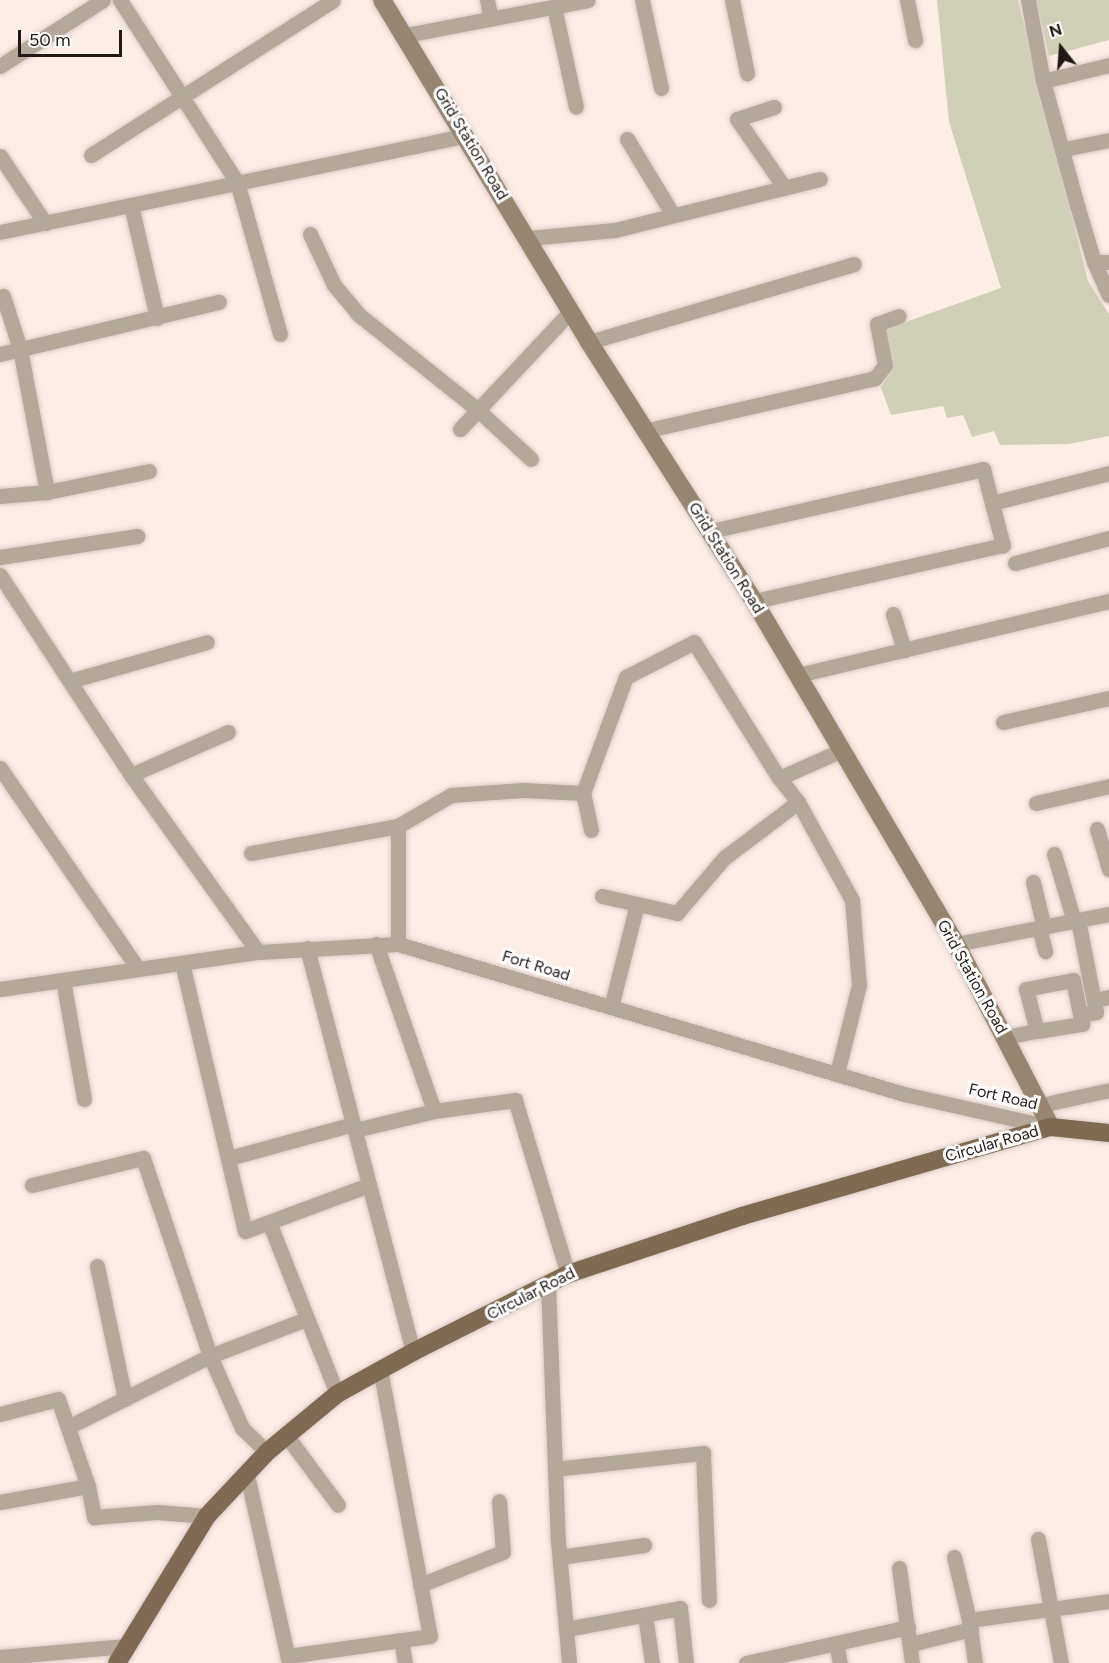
<!DOCTYPE html>
<html>
<head>
<meta charset="utf-8">
<style>
	body { margin:0 }
	#map { position:relative; width:1109px; height:1663px; overflow:hidden; background:#fdede7; font-family:Figtree,sans-serif }
	div>[style] { position:absolute }
	[style*='--x'] { left:calc(var(--x)*1px); top:calc(var(--y)*1px); width:calc(var(--w)*1px); rotate:calc(var(--a)*1deg) }
	.green>* { inset:0; background:#d0d0b8 }
	.roads { filter:drop-shadow(0 0 2px #dacbc6) drop-shadow(0 0 2px #dacbc6) }
	.street>* { height:15px; margin:-7.5px; padding:0 7.5px; transform-origin:7.5px; border-radius:7.5px; background:#b3a89a }
	.secondary>* { height:18px; margin:-9px; padding:0 9px; transform-origin:9px; border-radius:9px; background:#958571 }
	.primary>* { height:18px; margin:-9px; padding:0 9px; transform-origin:9px; border-radius:9px; background:#7f6b53 }
	span { translate:-50% -50%; white-space:nowrap; text-align:center; line-height:1.15; -webkit-text-stroke:6px #fefefe; paint-order:stroke }
	.street-label { font-size:16px; color:#201916 }
	.north { position:absolute; left:1031px; top:18px; width:60px; height:60px; -webkit-text-stroke:4px #fefefe; paint-order:stroke; rotate:343deg; font-size:16px; font-weight:700; line-height:24px; text-align:center; color:#201916 }
	.north::after { content:''; display:block; margin:auto; width:21px; height:27px; background:#201916; clip-path:polygon(50% 0,100% 100%,50% 72%,0 100%) }
	.scale { position:absolute; left:18px; top:30px; width:104px; height:27px; box-sizing:border-box; border:3px solid #201916; border-top:0; padding-left:8px; font-size:18px; line-height:21px; white-space:nowrap; color:#201916; -webkit-text-stroke:4px #fefefe; paint-order:stroke }
</style>
</head>
<body>
<div id="map">
	<div class="green">
		<div style="clip-path:polygon(937px 0,1018px 0,1088px 281px,1109px 314px,1109px 436px,1069px 444px,1000px 445px,994px 431px,972px 437px,963px 415px,947px 418px,943px 406px,891px 415px,881px 388px,893px 364px,886px 329px,1001px 288px,949px 122px)"></div>
		<div style="clip-path:polygon(1036px 0,1109px 0,1109px 40px,1049px 56px)"></div>
	</div>
	<div class="roads">
		<div class="street">
			<div style="--x:120;--y:0;--w:216;--a:57.3"></div>
			<div style="--x:237;--y:182;--w:158;--a:74.2"></div>
			<div style="--x:487;--y:0;--w:19;--a:78"></div>
			<div style="--x:642;--y:0;--w:90;--a:77.8"></div>
			<div style="--x:732;--y:0;--w:75;--a:78.4"></div>
			<div style="--x:907;--y:0;--w:41;--a:78.7"></div>
			<div style="--x:1028;--y:0;--w:82;--a:79.5"></div>
			<div style="--x:1043;--y:81;--w:129;--a:74.7"></div>
			<div style="--x:1077;--y:205;--w:59;--a:73.4"></div>
			<div style="--x:1094;--y:262;--w:36;--a:66"></div>
			<div style="--x:554;--y:7;--w:102;--a:77.6"></div>
			<div style="--x:406;--y:35;--w:185;--a:-10.9"></div>
			<div style="--x:0;--y:66;--w:122;--a:-32.7"></div>
			<div style="--x:1043;--y:81;--w:68;--a:-13.6"></div>
			<div style="--x:774;--y:107;--w:39;--a:162"></div>
			<div style="--x:737;--y:119;--w:83;--a:55.3"></div>
			<div style="--x:627;--y:139;--w:89;--a:58.8"></div>
			<div style="--x:1064;--y:149;--w:46;--a:-11.3"></div>
			<div style="--x:91;--y:155;--w:287;--a:-32.6"></div>
			<div style="--x:0;--y:156;--w:81;--a:56.1"></div>
			<div style="--x:131;--y:205;--w:116;--a:77"></div>
			<div style="--x:0;--y:232;--w:474;--a:-11.7"></div>
			<div style="--x:310;--y:234;--w:56;--a:64.8"></div>
			<div style="--x:334;--y:285;--w:38;--a:50"></div>
			<div style="--x:358;--y:314;--w:154;--a:38.7"></div>
			<div style="--x:478;--y:410;--w:72;--a:42.8"></div>
			<div style="--x:529;--y:238;--w:86;--a:-5.3"></div>
			<div style="--x:615;--y:230;--w:211;--a:-14"></div>
			<div style="--x:1094;--y:262;--w:15;--a:0"></div>
			<div style="--x:3;--y:296;--w:56;--a:72.2"></div>
			<div style="--x:20;--y:349;--w:146;--a:79.3"></div>
			<div style="--x:589;--y:342;--w:276;--a:-16.4"></div>
			<div style="--x:0;--y:354;--w:225;--a:-13.4"></div>
			<div style="--x:460;--y:429;--w:161;--a:-46.8"></div>
			<div style="--x:644;--y:431;--w:237;--a:-12.9"></div>
			<div style="--x:875;--y:378;--w:16;--a:-52"></div>
			<div style="--x:885;--y:365;--w:42;--a:-101"></div>
			<div style="--x:877;--y:324;--w:23;--a:-20"></div>
			<div style="--x:0;--y:496;--w:47;--a:-4.9"></div>
			<div style="--x:47;--y:492;--w:104;--a:-11.6"></div>
			<div style="--x:992;--y:503;--w:121;--a:-14.4"></div>
			<div style="--x:711;--y:531;--w:279;--a:-12.8"></div>
			<div style="--x:983;--y:469;--w:79;--a:75.3"></div>
			<div style="--x:1003;--y:545;--w:255;--a:167.3"></div>
			<div style="--x:0;--y:557;--w:139;--a:-8.7"></div>
			<div style="--x:1015;--y:563;--w:97;--a:-14.9"></div>
			<div style="--x:0;--y:575;--w:239;--a:56.8"></div>
			<div style="--x:131;--y:775;--w:218;--a:54.3"></div>
			<div style="--x:893;--y:614;--w:38;--a:73"></div>
			<div style="--x:798;--y:675;--w:320;--a:-13.4"></div>
			<div style="--x:73;--y:680;--w:139;--a:-15.8"></div>
			<div style="--x:1003;--y:722;--w:109;--a:-12.8"></div>
			<div style="--x:0;--y:768;--w:244;--a:55.5"></div>
			<div style="--x:131;--y:775;--w:106;--a:-23.9"></div>
			<div style="--x:798;--y:802;--w:112;--a:61.1"></div>
			<div style="--x:852;--y:900;--w:85;--a:85.3"></div>
			<div style="--x:859;--y:985;--w:92;--a:103.9"></div>
			<div style="--x:1036;--y:803;--w:75;--a:-13.1"></div>
			<div style="--x:1097;--y:829;--w:42;--a:73.3"></div>
			<div style="--x:591;--y:830;--w:38;--a:-102"></div>
			<div style="--x:583;--y:793;--w:124;--a:-69.7"></div>
			<div style="--x:626;--y:677;--w:76;--a:-27.2"></div>
			<div style="--x:694;--y:642;--w:160;--a:58"></div>
			<div style="--x:779;--y:778;--w:67;--a:-23.9"></div>
			<div style="--x:251;--y:853;--w:149;--a:-10.4"></div>
			<div style="--x:1054;--y:854;--w:70;--a:73.4"></div>
			<div style="--x:1033;--y:882;--w:46;--a:76.3"></div>
			<div style="--x:602;--y:896;--w:77;--a:12.8"></div>
			<div style="--x:677;--y:913;--w:72;--a:-49.5"></div>
			<div style="--x:724;--y:858;--w:93;--a:-37.1"></div>
			<div style="--x:798;--y:802;--w:31;--a:-128"></div>
			<div style="--x:1078;--y:920;--w:94;--a:78.9"></div>
			<div style="--x:1096;--y:1012;--w:16;--a:169"></div>
			<div style="--x:1039;--y:928;--w:24;--a:75"></div>
			<div style="--x:376;--y:944;--w:177;--a:70.8"></div>
			<div style="--x:398;--y:944;--w:118;--a:-90"></div>
			<div style="--x:398;--y:826;--w:61;--a:-30.3"></div>
			<div style="--x:451;--y:795;--w:72;--a:-4"></div>
			<div style="--x:523;--y:790;--w:60;--a:2.9"></div>
			<div style="--x:956;--y:944;--w:156;--a:-11.1"></div>
			<div style="--x:307;--y:948;--w:418;--a:75.3"></div>
			<div style="--x:182;--y:963;--w:275;--a:76.8"></div>
			<div style="--x:245;--y:1231;--w:132;--a:-20.4"></div>
			<div style="--x:63;--y:980;--w:121;--a:80"></div>
			<div style="--x:0;--y:989;--w:261;--a:-8.2"></div>
			<div style="--x:258;--y:952;--w:140;--a:-3.3"></div>
			<div style="--x:398;--y:944;--w:528;--a:16.51"></div>
			<div style="--x:904;--y:1094;--w:151;--a:12.7"></div>
			<div style="--x:1094;--y:1000;--w:15;--a:-11"></div>
			<div style="--x:611;--y:1007;--w:106;--a:-75.8"></div>
			<div style="--x:1005;--y:1037;--w:33;--a:-11"></div>
			<div style="--x:1037;--y:1031;--w:46;--a:-8.8"></div>
			<div style="--x:1082;--y:1024;--w:45;--a:-101.6"></div>
			<div style="--x:1073;--y:980;--w:48;--a:169.2"></div>
			<div style="--x:1026;--y:989;--w:43;--a:75.3"></div>
			<div style="--x:1041;--y:1105;--w:70;--a:-12.4"></div>
			<div style="--x:355;--y:1130;--w:81;--a:-13.5"></div>
			<div style="--x:434;--y:1111;--w:82;--a:-7.7"></div>
			<div style="--x:515;--y:1100;--w:182;--a:73.1"></div>
			<div style="--x:229;--y:1158;--w:129;--a:-15.3"></div>
			<div style="--x:32;--y:1185;--w:114;--a:-13.7"></div>
			<div style="--x:143;--y:1158;--w:209;--a:71.3"></div>
			<div style="--x:210;--y:1356;--w:79;--a:66"></div>
			<div style="--x:242;--y:1428;--w:35;--a:44"></div>
			<div style="--x:269;--y:1222;--w:185;--a:68.4"></div>
			<div style="--x:97;--y:1266;--w:136;--a:78.1"></div>
			<div style="--x:548;--y:1285;--w:256;--a:87.8"></div>
			<div style="--x:558;--y:1541;--w:122;--a:84.8"></div>
			<div style="--x:0;--y:1414;--w:60;--a:-14.5"></div>
			<div style="--x:58;--y:1399;--w:92;--a:71"></div>
			<div style="--x:88;--y:1486;--w:32;--a:79"></div>
			<div style="--x:94;--y:1517;--w:63;--a:-4.5"></div>
			<div style="--x:157;--y:1512;--w:50;--a:4.6"></div>
			<div style="--x:68;--y:1427;--w:159;--a:-26.6"></div>
			<div style="--x:210;--y:1356;--w:103;--a:-21.1"></div>
			<div style="--x:286;--y:1435;--w:87;--a:53.4"></div>
			<div style="--x:555;--y:1469;--w:149;--a:-6.2"></div>
			<div style="--x:703;--y:1453;--w:147;--a:87.7"></div>
			<div style="--x:247;--y:1475;--w:193;--a:77.4"></div>
			<div style="--x:0;--y:1502;--w:89;--a:-10.3"></div>
			<div style="--x:1038;--y:1539;--w:126;--a:79.5"></div>
			<div style="--x:560;--y:1557;--w:85;--a:-8.1"></div>
			<div style="--x:954;--y:1557;--w:65;--a:76.6"></div>
			<div style="--x:899;--y:1568;--w:96;--a:82.2"></div>
			<div style="--x:420;--y:1585;--w:89;--a:-21.7"></div>
			<div style="--x:503;--y:1552;--w:51;--a:-94.5"></div>
			<div style="--x:645;--y:1615;--w:49;--a:81.7"></div>
			<div style="--x:566;--y:1629;--w:116;--a:-10.4"></div>
			<div style="--x:680;--y:1608;--w:55;--a:83.8"></div>
			<div style="--x:401;--y:1640;--w:23;--a:80"></div>
			<div style="--x:836;--y:1643;--w:20;--a:79"></div>
			<div style="--x:911;--y:1644;--w:62;--a:-14"></div>
			<div style="--x:288;--y:1656;--w:143;--a:-8"></div>
			<div style="--x:430;--y:1636;--w:268;--a:-100.6"></div>
			<div style="--x:0;--y:1657;--w:126;--a:-5"></div>
			<div style="--x:746;--y:1663;--w:166;--a:-12.5"></div>
			<div style="--x:975;--y:1663;--w:43;--a:-97.9"></div>
			<div style="--x:969;--y:1620;--w:141;--a:-7.7"></div>
		</div>
		<div class="secondary">
			<div style="--x:382;--y:0;--w:400;--a:58.8"></div>
			<div style="--x:589;--y:342;--w:307;--a:57.5"></div>
			<div style="--x:754;--y:601;--w:398;--a:59.5"></div>
			<div style="--x:956;--y:944;--w:206;--a:62.6"></div>
		</div>
		<div class="primary">
			<div style="--x:117;--y:1663;--w:172;--a:-58.5"></div>
			<div style="--x:207;--y:1516;--w:88;--a:-46.8"></div>
			<div style="--x:267;--y:1452;--w:91;--a:-39.6"></div>
			<div style="--x:337;--y:1394;--w:87;--a:-28.9"></div>
			<div style="--x:413;--y:1352;--w:174;--a:-26.7"></div>
			<div style="--x:568;--y:1274;--w:183;--a:-18.4"></div>
			<div style="--x:742;--y:1216;--w:322;--a:-16.1"></div>
			<div style="--x:1051;--y:1127;--w:58;--a:5.9"></div>
		</div>
	</div>
	<div class="street-label">
		<span style="left:471px;top:144px;rotate:59deg">Grid Station Road</span>
		<span style="left:726px;top:558px;rotate:58deg">Grid Station Road</span>
		<span style="left:536px;top:966px;rotate:17deg">Fort Road</span>
		<span style="left:972px;top:977px;rotate:61deg">Grid Station Road</span>
		<span style="left:1003px;top:1097px;rotate:13deg">Fort Road</span>
		<span style="left:992px;top:1144px;rotate:-16deg">Circular Road</span>
		<span style="left:531px;top:1294px;rotate:-27deg">Circular Road</span>
	</div>
	<div class="north">N</div>
	<div class="scale">50 m</div>
</div>
</body>
</html>
